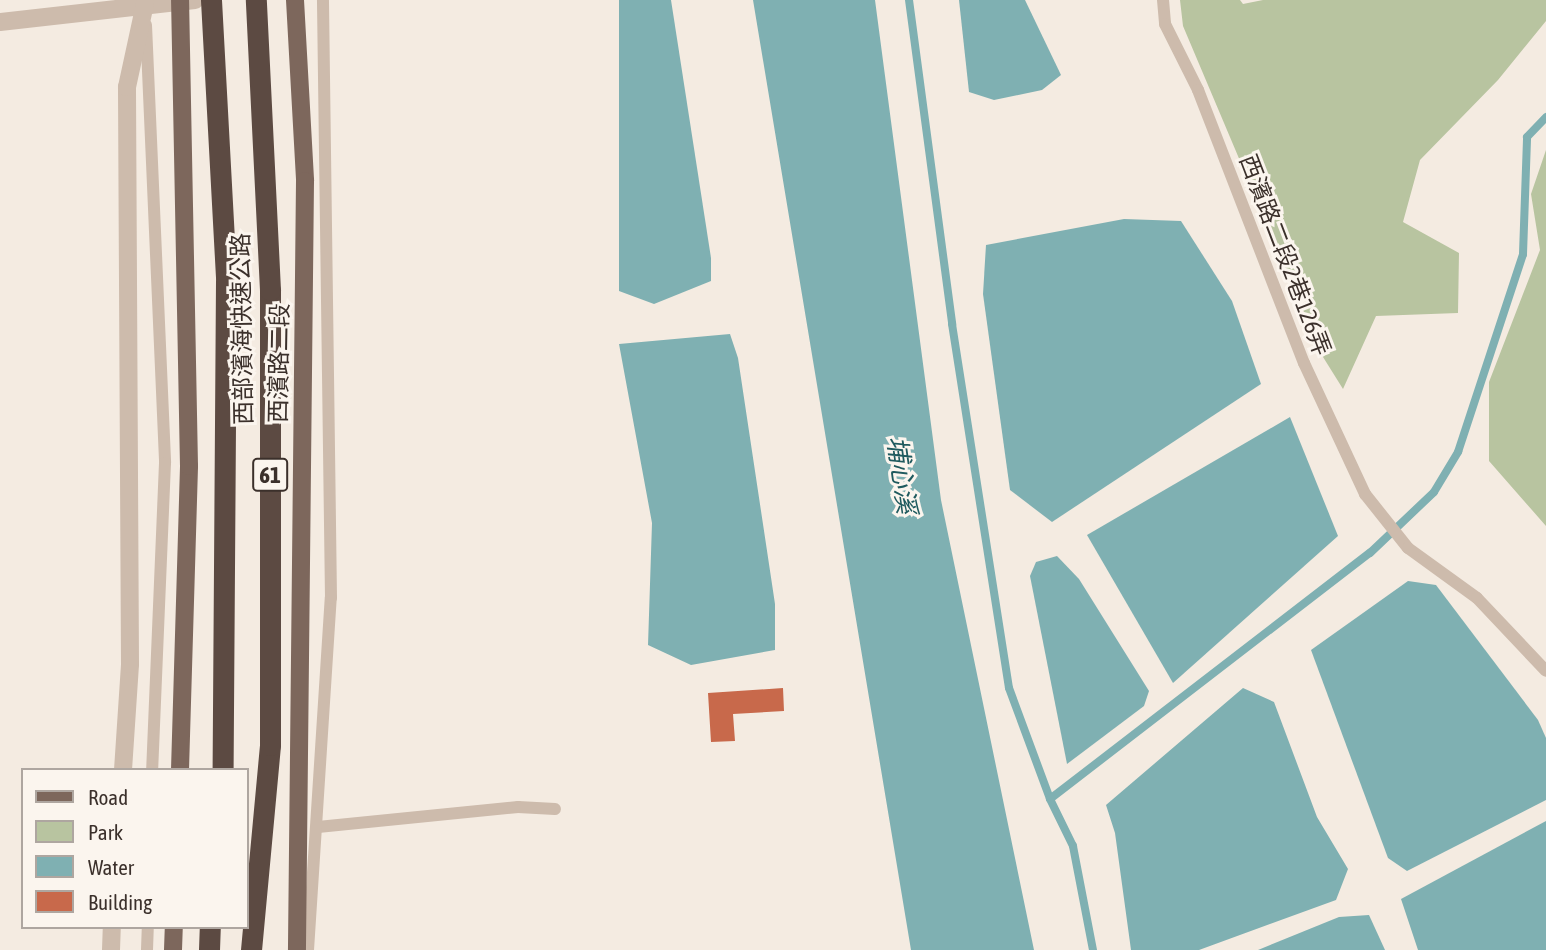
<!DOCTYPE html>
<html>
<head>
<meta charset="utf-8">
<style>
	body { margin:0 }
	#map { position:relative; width:1546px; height:950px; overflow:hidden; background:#f4ebe1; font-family:"Asap Condensed","Noto Sans TC",sans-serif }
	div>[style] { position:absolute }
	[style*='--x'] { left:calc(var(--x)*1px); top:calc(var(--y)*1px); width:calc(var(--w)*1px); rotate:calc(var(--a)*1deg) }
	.green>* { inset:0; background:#b8c4a0 }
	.water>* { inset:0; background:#7fb0b2 }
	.stream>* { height:8px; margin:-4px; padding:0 4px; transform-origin:4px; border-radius:4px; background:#7fb0b2 }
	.building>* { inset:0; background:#c8694b }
	.lane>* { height:12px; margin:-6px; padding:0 6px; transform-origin:6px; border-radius:6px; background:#cdbbac }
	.street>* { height:18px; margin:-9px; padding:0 9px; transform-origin:9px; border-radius:9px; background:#cdbbac }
	.primary>* { height:18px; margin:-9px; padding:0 9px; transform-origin:9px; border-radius:9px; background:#7d675c }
	.highway>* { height:21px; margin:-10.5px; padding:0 10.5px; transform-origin:10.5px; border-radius:10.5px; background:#5c4a42 }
	.primary-bridge>* { height:18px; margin:-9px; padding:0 9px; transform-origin:9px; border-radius:9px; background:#7d675c }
	span { translate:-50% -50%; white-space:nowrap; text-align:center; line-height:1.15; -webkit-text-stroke:6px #fbf5ee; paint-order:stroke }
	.shield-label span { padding:2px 5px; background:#fbf5ee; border:2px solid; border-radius:5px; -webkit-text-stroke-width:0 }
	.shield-label { font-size:23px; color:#3b302b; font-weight:700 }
	.street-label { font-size:24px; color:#3b302b }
	.water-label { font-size:26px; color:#1f5a5e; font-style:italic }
	.legend { position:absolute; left:21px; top:768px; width:228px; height:161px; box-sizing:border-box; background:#fbf5ee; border:2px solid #aea6a0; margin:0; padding:9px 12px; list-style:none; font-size:21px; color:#3b302b }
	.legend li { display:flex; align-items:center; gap:14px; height:35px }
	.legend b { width:35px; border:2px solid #aea6a0 }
</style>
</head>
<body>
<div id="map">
	<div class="green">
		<div style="clip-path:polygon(1180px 0,1240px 0,1243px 4px,1263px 0,1546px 0,1546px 21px,1498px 80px,1420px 160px,1403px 222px,1459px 253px,1458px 313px,1376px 316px,1343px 389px,1323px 357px,1183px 26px)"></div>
		<div style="clip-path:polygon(1546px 150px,1546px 526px,1489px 461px,1489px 382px,1540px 250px,1531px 194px)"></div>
	</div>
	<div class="water">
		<div style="clip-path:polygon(619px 0,671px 0,711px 258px,711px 281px,654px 304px,619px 291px)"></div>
		<div style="clip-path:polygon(753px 0,875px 0,941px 500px,1034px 950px,911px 950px)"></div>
		<div style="clip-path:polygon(959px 0,1025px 0,1061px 75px,1042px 90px,994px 100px,969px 92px)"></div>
		<div style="clip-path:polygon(1124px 219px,1181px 221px,1232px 301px,1261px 384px,1052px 522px,1010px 490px,983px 294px,986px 245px)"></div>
		<div style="clip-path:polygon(730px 334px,738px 358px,775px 604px,775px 650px,691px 665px,648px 645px,652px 523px,619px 344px)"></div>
		<div style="clip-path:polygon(1290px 417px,1338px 536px,1173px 683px,1087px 535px)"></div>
		<div style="clip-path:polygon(1057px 556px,1079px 579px,1149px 691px,1144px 706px,1067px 764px,1030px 576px,1036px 562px)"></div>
		<div style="clip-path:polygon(1408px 581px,1436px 585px,1538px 720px,1546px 738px,1546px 800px,1407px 871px,1388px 858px,1311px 650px)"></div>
		<div style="clip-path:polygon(1243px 688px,1274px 702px,1317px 817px,1348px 869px,1336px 900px,1199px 950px,1131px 950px,1115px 833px,1106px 805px)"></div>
		<div style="clip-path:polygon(1546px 821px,1546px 950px,1418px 950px,1401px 899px)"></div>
		<div style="clip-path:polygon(1369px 915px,1385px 950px,1258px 950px,1339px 917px)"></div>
	</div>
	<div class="stream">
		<div style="--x:909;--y:0;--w:327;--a:82.4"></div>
		<div style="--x:952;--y:324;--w:368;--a:81.1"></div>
		<div style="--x:1009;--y:688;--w:118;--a:69.7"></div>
		<div style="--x:1093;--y:950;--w:106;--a:-100.9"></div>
		<div style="--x:1073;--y:846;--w:52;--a:-116.1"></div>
		<div style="--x:1050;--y:799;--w:404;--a:-37.6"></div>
		<div style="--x:1370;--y:553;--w:88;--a:-43.6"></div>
		<div style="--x:1434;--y:492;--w:47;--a:-59"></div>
		<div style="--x:1458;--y:452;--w:208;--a:-71.8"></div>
		<div style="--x:1523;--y:254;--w:117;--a:-88"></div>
		<div style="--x:1527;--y:137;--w:28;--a:-46"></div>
	</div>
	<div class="building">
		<div style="clip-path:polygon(783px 688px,784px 711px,733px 714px,735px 741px,711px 742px,708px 693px)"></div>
	</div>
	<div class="lane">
		<div style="--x:1163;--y:0;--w:24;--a:85"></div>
		<div style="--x:1165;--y:24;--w:74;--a:63.4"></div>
		<div style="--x:1198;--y:90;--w:293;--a:68.8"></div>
		<div style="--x:1304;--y:363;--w:145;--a:65"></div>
		<div style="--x:1365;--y:494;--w:69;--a:51.5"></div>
		<div style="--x:1408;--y:548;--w:85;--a:35.9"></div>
		<div style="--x:1477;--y:598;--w:100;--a:46.6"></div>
		<div style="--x:146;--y:25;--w:438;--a:87.5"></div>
		<div style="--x:165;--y:463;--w:307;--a:92.4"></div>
		<div style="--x:318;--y:827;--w:201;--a:-5.7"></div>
		<div style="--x:518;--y:807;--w:37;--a:3"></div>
		<div style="--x:147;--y:950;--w:23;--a:-88"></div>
		<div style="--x:308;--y:950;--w:353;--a:-86.3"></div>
		<div style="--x:331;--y:598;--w:598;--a:-90.77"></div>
	</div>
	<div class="street">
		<div style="--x:0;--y:22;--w:196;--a:-6.4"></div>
		<div style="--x:123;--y:770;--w:106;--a:-86.2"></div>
		<div style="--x:130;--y:664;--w:577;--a:-90.3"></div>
		<div style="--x:127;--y:87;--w:85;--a:-77.8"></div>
		<div style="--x:111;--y:950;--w:23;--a:-88"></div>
	</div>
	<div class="primary">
		<div style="--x:295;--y:0;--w:181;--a:86.8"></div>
		<div style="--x:305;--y:181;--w:769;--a:90.6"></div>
		<div style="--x:173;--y:950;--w:23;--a:-88"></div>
	</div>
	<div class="highway">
		<div style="--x:211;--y:0;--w:281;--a:86.9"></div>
		<div style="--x:226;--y:281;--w:489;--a:90.4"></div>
		<div style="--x:209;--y:950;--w:23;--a:-88"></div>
		<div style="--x:251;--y:950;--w:206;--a:-84.7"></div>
		<div style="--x:270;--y:745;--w:455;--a:-90"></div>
		<div style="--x:270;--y:290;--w:290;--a:-92.8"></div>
	</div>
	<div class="primary-bridge">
		<div style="--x:180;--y:770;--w:304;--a:-88.3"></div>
		<div style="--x:189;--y:466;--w:466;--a:-91.1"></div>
	</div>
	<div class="shield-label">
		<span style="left:270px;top:475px">61</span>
	</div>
	<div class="street-label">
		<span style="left:1285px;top:255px;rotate:69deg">西濱路二段2巷126弄</span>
		<span style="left:242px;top:329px;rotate:-91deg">西部濱海快速公路</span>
		<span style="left:279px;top:363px;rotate:-89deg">西濱路二段</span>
	</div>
	<div class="water-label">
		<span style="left:901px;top:475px;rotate:82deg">埔心溪</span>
	</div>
	<ul class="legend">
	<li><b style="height:9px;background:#7d675c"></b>Road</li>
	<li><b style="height:19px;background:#b8c4a0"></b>Park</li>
	<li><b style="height:19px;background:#7fb0b2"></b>Water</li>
	<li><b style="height:19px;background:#c8694b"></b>Building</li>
	</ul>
</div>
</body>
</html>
